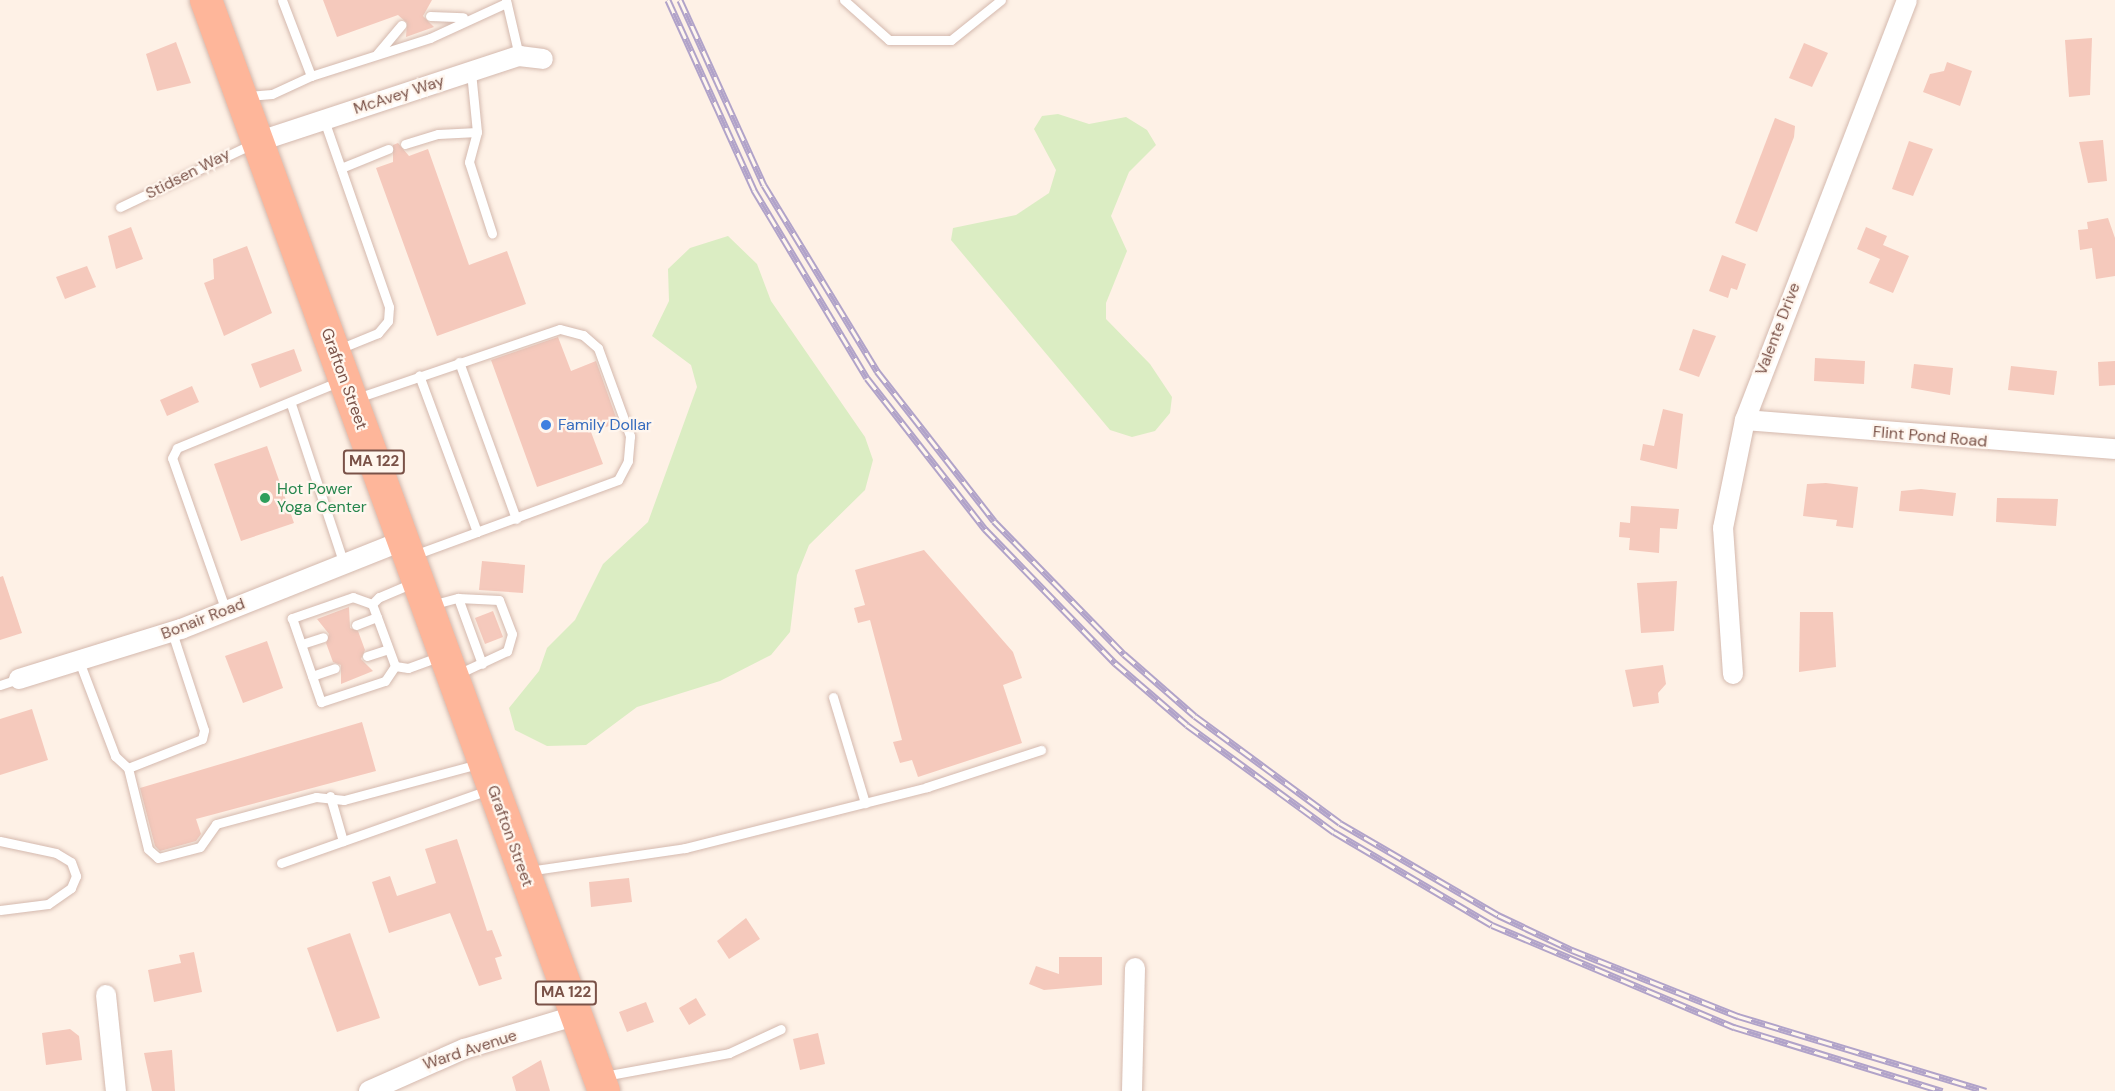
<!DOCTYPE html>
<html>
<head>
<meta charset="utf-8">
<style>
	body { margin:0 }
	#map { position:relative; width:2115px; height:1091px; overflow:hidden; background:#fef1e6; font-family:"DM Sans",sans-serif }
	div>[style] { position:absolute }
	.green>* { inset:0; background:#dbedc3 }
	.building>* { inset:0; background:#f5c9bc }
	.roads { filter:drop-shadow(0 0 2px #d4b9ae) drop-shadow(0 0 2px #d4b9ae) }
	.service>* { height:9px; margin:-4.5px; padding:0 4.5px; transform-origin:4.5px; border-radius:4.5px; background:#fff }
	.minor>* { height:20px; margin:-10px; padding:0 10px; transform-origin:10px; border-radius:10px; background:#fff }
	.trunk>* { height:32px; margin:-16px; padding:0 16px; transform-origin:16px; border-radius:16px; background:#feb69a }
	.rail>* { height:7px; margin-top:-3.5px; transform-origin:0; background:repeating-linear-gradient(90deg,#fff6ee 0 14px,#b1a3c9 0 28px); box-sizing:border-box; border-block:2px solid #b1a3c9 }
	.dots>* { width:16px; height:16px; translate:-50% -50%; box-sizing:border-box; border:3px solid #fff6ee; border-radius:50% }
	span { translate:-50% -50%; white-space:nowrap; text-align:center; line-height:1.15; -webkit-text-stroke:4.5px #fff6ee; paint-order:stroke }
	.shield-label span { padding:2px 4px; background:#fff6ee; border:2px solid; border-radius:4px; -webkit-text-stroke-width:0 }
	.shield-label { font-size:15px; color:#7a5248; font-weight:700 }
	.street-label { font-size:16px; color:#7a5248 }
	.shop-label { font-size:16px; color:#366cbe }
	.left { translate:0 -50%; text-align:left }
	.leisure-label { font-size:16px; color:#27864d }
</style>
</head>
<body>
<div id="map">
	<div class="green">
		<div style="clip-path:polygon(1058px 114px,1089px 124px,1126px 117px,1147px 130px,1156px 145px,1129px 172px,1111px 216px,1127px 251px,1106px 303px,1106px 319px,1150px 364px,1172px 397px,1170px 413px,1155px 431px,1132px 437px,1110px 430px,951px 240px,953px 228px,1016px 215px,1049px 193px,1056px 170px,1034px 129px,1042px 116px)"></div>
		<div style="clip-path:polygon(728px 236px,757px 264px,771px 301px,865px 437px,873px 460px,865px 490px,809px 545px,797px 575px,790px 632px,771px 655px,720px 681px,637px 707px,586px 745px,547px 746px,515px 730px,509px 708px,539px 671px,547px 648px,575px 620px,603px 564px,648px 522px,697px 387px,691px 365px,652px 336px,669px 301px,668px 269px,690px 248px)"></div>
	</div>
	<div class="building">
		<div style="clip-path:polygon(323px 0,432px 0,423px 16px,434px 27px,406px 37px,407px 23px,398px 15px,337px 37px)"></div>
		<div style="clip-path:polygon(2092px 38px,2090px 95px,2069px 97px,2065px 40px)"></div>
		<div style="clip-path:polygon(176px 42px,191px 83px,157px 91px,146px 54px)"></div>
		<div style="clip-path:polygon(1804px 43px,1828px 53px,1812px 87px,1789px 78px)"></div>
		<div style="clip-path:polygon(1947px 62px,1972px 71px,1960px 106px,1923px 92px,1930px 74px,1944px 71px)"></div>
		<div style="clip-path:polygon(1775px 118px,1795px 126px,1794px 137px,1757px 232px,1735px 223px)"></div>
		<div style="clip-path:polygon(2103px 140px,2107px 181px,2088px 183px,2079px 142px)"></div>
		<div style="clip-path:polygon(1909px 141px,1933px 149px,1913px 196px,1892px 189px)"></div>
		<div style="clip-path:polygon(398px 143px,409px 156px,428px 149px,469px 265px,507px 251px,526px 304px,437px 336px,376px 168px,393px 162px,393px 145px)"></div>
		<div style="clip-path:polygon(2108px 218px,2115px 238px,2115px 276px,2096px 279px,2092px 248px,2080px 250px,2078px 230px,2088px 229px,2087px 222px)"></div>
		<div style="clip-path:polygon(131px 227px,143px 259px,116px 269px,108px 236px)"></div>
		<div style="clip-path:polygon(1866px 227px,1887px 236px,1883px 245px,1909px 256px,1893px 293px,1869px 283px,1880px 259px,1857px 249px)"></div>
		<div style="clip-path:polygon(247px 246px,272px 313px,224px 336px,204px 283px,214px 279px,213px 259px)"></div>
		<div style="clip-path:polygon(1722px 255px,1746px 264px,1737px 290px,1731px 288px,1728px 298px,1709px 291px)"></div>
		<div style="clip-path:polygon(87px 266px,96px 287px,65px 299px,56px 277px)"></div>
		<div style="clip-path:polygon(1693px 329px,1716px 336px,1699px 377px,1679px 370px)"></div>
		<div style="clip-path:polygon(558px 337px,571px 371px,596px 361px,618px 423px,591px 432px,603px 464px,537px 487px,491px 360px)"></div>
		<div style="clip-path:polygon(294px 349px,302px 371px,260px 388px,251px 364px)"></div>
		<div style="clip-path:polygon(1815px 358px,1865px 361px,1864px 384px,1814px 381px)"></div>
		<div style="clip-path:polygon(2115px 361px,2115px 385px,2099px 386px,2098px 362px)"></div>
		<div style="clip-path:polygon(1914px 364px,1953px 368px,1950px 395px,1911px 388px)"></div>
		<div style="clip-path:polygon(2011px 366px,2057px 371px,2054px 395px,2008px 390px)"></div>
		<div style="clip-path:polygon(192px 386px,199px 402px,167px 416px,160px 400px)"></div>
		<div style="clip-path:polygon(1663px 409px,1683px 414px,1677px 469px,1640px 460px,1643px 444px,1654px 446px)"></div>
		<div style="clip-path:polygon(267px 446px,294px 523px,241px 541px,214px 464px)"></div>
		<div style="clip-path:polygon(1826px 483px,1858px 487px,1853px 528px,1836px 526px,1837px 520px,1803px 516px,1807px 484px)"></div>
		<div style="clip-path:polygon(1921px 489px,1956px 493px,1953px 516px,1899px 511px,1901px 491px)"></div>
		<div style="clip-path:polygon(1997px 498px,2058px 499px,2056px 526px,1996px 522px)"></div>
		<div style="clip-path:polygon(1631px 506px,1679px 509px,1677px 529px,1660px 528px,1659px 553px,1629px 550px,1630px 538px,1619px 537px,1620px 522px,1630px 523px)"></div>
		<div style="clip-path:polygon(924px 550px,1013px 652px,1022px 678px,1003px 685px,1022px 743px,918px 777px,912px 760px,900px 763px,893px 742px,902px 740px,870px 620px,858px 623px,854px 608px,865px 605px,855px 570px)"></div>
		<div style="clip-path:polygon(482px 561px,525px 565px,523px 593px,479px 590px)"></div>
		<div style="clip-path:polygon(3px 576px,22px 633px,0 640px,0 577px)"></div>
		<div style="clip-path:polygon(1677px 581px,1674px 631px,1641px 633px,1637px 583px)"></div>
		<div style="clip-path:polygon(349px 607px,350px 628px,358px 631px,365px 650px,361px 659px,373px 671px,341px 684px,341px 665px,333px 662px,326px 643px,329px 634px,317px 619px)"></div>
		<div style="clip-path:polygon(493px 611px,503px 637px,485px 644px,475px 618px)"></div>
		<div style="clip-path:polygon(1800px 612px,1833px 612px,1836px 667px,1799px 672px)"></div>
		<div style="clip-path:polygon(267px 641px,283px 688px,243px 703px,225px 656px)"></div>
		<div style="clip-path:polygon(1663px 665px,1666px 684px,1658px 693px,1659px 703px,1633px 707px,1625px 670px)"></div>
		<div style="clip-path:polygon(32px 709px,48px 760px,0 775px,0 719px)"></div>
		<div style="clip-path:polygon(362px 722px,376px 771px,196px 819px,201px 834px,196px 841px,160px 851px,155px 846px,140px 788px)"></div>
		<div style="clip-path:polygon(457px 839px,487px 931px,492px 930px,502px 956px,495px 958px,502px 979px,479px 986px,450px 913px,389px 933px,372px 882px,390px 876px,397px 896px,436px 883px,425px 849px)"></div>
		<div style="clip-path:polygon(629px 878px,632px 902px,591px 907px,589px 882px)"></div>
		<div style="clip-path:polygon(746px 918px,760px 939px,729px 959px,717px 941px)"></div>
		<div style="clip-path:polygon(350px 933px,380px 1018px,337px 1032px,307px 948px)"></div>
		<div style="clip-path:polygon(194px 952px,202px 992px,154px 1002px,148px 970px,181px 963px,179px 955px)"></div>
		<div style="clip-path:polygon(1059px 957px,1102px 957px,1102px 985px,1044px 990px,1029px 984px,1036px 966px,1059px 974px)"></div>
		<div style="clip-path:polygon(696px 998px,706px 1015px,689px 1025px,679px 1008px)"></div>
		<div style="clip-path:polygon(646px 1002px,654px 1022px,627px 1032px,619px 1012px)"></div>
		<div style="clip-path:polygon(70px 1029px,79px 1036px,82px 1060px,46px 1065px,42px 1033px)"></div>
		<div style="clip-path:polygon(818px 1033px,825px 1064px,800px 1070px,793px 1039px)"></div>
		<div style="clip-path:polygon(172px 1050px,175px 1091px,152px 1091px,144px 1053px)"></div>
		<div style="clip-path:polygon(541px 1060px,550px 1091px,516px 1091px,512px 1077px)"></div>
	</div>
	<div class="roads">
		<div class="service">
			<div style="left:506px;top:0;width:57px;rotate:76.9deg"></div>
			<div style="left:844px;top:0;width:60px;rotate:41.6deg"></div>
			<div style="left:889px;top:40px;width:62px"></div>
			<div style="left:951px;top:40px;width:64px;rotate:-38.7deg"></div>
			<div style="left:430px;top:16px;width:33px;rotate:2deg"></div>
			<div style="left:377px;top:54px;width:38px;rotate:-50deg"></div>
			<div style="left:471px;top:72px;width:60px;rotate:84.3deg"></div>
			<div style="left:477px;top:132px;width:31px;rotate:105deg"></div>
			<div style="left:469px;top:162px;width:75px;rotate:72.1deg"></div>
			<div style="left:311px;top:76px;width:125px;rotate:-17.7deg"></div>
			<div style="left:430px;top:38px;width:84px;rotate:-24.7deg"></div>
			<div style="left:248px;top:96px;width:24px;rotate:-5deg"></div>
			<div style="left:272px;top:94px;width:43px;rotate:-24.8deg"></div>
			<div style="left:311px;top:76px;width:81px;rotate:-110.9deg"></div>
			<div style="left:324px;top:120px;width:198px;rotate:70.8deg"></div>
			<div style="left:389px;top:307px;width:14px;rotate:94deg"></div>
			<div style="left:388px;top:321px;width:16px;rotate:130deg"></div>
			<div style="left:378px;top:333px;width:42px;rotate:157.7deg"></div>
			<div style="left:405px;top:144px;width:34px;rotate:-17deg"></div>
			<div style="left:438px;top:134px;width:39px;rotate:-3deg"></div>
			<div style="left:341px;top:168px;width:51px;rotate:-22deg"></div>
			<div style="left:120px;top:207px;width:148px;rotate:-25.5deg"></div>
			<div style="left:459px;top:362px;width:167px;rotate:70deg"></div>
			<div style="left:357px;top:398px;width:214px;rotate:-18.8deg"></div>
			<div style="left:560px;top:329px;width:24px;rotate:15deg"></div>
			<div style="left:583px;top:335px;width:20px;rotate:41deg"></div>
			<div style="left:598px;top:348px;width:94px;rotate:70deg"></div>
			<div style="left:630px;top:436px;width:25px;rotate:95deg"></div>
			<div style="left:628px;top:461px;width:21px;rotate:118deg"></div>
			<div style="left:618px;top:480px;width:150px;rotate:159.8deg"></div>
			<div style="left:291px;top:404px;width:169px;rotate:71.7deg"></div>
			<div style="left:414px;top:555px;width:67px;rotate:-20.1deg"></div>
			<div style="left:477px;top:532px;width:167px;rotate:-110.3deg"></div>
			<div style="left:415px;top:582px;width:39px;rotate:157deg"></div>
			<div style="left:379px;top:597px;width:10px;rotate:135deg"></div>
			<div style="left:372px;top:604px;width:14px;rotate:69deg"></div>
			<div style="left:377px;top:617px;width:52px;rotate:69.8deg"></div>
			<div style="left:395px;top:666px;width:13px;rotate:9deg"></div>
			<div style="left:408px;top:668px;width:35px;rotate:-20deg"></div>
			<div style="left:458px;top:598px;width:70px;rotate:70deg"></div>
			<div style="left:372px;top:604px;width:20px;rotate:-160deg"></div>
			<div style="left:353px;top:597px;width:65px;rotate:161deg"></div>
			<div style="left:292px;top:618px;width:89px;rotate:71deg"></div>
			<div style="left:321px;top:702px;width:67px;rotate:-18.2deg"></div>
			<div style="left:385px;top:681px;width:18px;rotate:-56deg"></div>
			<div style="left:431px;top:605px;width:28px;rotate:-15deg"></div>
			<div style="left:458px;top:598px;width:41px;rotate:2.8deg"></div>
			<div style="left:499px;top:600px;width:36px;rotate:69deg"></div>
			<div style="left:512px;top:634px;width:18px;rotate:106deg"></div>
			<div style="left:507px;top:651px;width:54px;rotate:154.9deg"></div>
			<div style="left:226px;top:611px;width:162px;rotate:-109.4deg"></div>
			<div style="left:172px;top:458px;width:11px;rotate:-63deg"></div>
			<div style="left:177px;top:448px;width:176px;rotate:-22.3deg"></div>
			<div style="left:356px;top:625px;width:22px;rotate:-21deg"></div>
			<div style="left:302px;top:644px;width:22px;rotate:-18deg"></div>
			<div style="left:367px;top:656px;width:22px;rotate:-18deg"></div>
			<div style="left:79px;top:661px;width:102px;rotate:69.2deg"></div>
			<div style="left:115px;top:756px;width:18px;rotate:43deg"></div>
			<div style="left:128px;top:768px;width:83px;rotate:76.1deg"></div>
			<div style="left:148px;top:849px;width:13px;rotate:42deg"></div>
			<div style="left:158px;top:858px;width:43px;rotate:-14.7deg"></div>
			<div style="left:200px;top:847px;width:28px;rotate:-55deg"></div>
			<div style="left:216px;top:824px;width:104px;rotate:-15.1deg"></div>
			<div style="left:316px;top:797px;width:28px;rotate:6deg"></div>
			<div style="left:344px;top:800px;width:139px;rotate:-15deg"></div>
			<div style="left:312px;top:676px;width:24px;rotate:-19deg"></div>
			<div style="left:0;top:685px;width:20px;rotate:-18deg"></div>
			<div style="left:833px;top:697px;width:111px;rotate:73.2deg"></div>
			<div style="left:128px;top:768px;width:79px;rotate:-21.4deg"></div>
			<div style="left:202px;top:739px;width:9px;rotate:-77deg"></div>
			<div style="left:204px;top:730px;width:103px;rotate:-108.1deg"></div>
			<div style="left:330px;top:796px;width:47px;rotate:73.9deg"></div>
			<div style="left:0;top:841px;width:57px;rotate:12.1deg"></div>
			<div style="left:56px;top:853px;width:17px;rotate:31deg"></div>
			<div style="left:71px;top:862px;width:15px;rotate:70deg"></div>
			<div style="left:76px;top:876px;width:13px;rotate:113deg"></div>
			<div style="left:71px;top:888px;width:28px;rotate:145deg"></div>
			<div style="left:48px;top:904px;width:48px;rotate:172.9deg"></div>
			<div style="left:281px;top:863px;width:219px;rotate:-19.4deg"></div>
			<div style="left:528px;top:871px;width:159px;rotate:-8.3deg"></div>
			<div style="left:685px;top:848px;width:250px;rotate:-14.1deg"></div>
			<div style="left:927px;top:787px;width:120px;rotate:-18deg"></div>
			<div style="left:604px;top:1076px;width:127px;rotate:-10.4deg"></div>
			<div style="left:729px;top:1053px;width:57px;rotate:-24.8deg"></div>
		</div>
		<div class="minor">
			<div style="left:257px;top:142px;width:276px;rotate:-18.2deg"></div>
			<div style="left:519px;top:56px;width:24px;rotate:7deg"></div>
			<div style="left:1745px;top:420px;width:371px;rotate:4.5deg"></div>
			<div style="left:1733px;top:674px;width:146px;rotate:-93.9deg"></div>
			<div style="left:1723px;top:528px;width:110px;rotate:-78.5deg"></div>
			<div style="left:1745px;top:420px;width:450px;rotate:-68.9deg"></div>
			<div style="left:19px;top:679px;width:170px;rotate:-17.2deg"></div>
			<div style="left:181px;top:629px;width:238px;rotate:-21.7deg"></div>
			<div style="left:106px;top:995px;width:97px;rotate:84.1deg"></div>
			<div style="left:369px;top:1091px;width:104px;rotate:-23.9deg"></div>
			<div style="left:464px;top:1049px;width:115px;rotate:-16.7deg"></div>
			<div style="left:1132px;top:1091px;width:123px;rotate:-88.6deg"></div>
		</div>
		<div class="trunk">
			<div style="left:206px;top:0;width:1161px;rotate:69.96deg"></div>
		</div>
	</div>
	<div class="rail">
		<div style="left:668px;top:0;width:209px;rotate:65.6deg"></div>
		<div style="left:754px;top:190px;width:219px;rotate:59deg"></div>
		<div style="left:867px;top:378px;width:192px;rotate:52deg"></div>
		<div style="left:985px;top:529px;width:187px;rotate:45.9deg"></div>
		<div style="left:1115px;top:663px;width:95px;rotate:40.7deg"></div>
		<div style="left:1187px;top:725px;width:182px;rotate:36.1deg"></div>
		<div style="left:1334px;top:832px;width:183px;rotate:30.5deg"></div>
		<div style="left:1492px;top:925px;width:263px;rotate:22.9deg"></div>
		<div style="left:1734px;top:1027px;width:218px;rotate:17.1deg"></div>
		<div style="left:680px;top:0;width:203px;rotate:65.6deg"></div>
		<div style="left:764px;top:185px;width:218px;rotate:58.7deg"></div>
		<div style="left:877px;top:371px;width:190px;rotate:52deg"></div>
		<div style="left:994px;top:521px;width:186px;rotate:45.7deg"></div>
		<div style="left:1124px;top:654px;width:94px;rotate:41.1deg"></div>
		<div style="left:1195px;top:716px;width:180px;rotate:36.4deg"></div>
		<div style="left:1340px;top:823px;width:183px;rotate:30.2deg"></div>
		<div style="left:1498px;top:915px;width:82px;rotate:25.3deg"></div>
		<div style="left:1572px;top:950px;width:179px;rotate:21.7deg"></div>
		<div style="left:1738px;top:1016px;width:259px;rotate:16.8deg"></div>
	</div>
	<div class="dots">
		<div style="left:546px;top:425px;background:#3f7fe0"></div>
		<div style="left:265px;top:498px;background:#2e9e5b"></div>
	</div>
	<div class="shield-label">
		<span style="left:374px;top:462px">MA 122</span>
		<span style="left:566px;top:993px">MA 122</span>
	</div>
	<div class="street-label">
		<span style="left:399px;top:95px;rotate:-18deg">McAvey Way</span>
		<span style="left:188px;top:174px;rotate:-27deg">Stidsen Way</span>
		<span style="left:1778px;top:329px;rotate:-69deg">Valente Drive</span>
		<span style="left:344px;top:379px;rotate:70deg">Grafton Street</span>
		<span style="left:1930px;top:437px;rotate:5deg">Flint Pond Road</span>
		<span style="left:203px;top:619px;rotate:-21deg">Bonair Road</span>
		<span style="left:510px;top:836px;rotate:70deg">Grafton Street</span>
		<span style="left:470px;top:1050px;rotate:-18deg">Ward Avenue</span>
	</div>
	<div class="shop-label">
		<span class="left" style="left:558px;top:425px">Family Dollar</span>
	</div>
	<div class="leisure-label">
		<span class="left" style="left:277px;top:498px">Hot Power<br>Yoga Center</span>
	</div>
</div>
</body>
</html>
